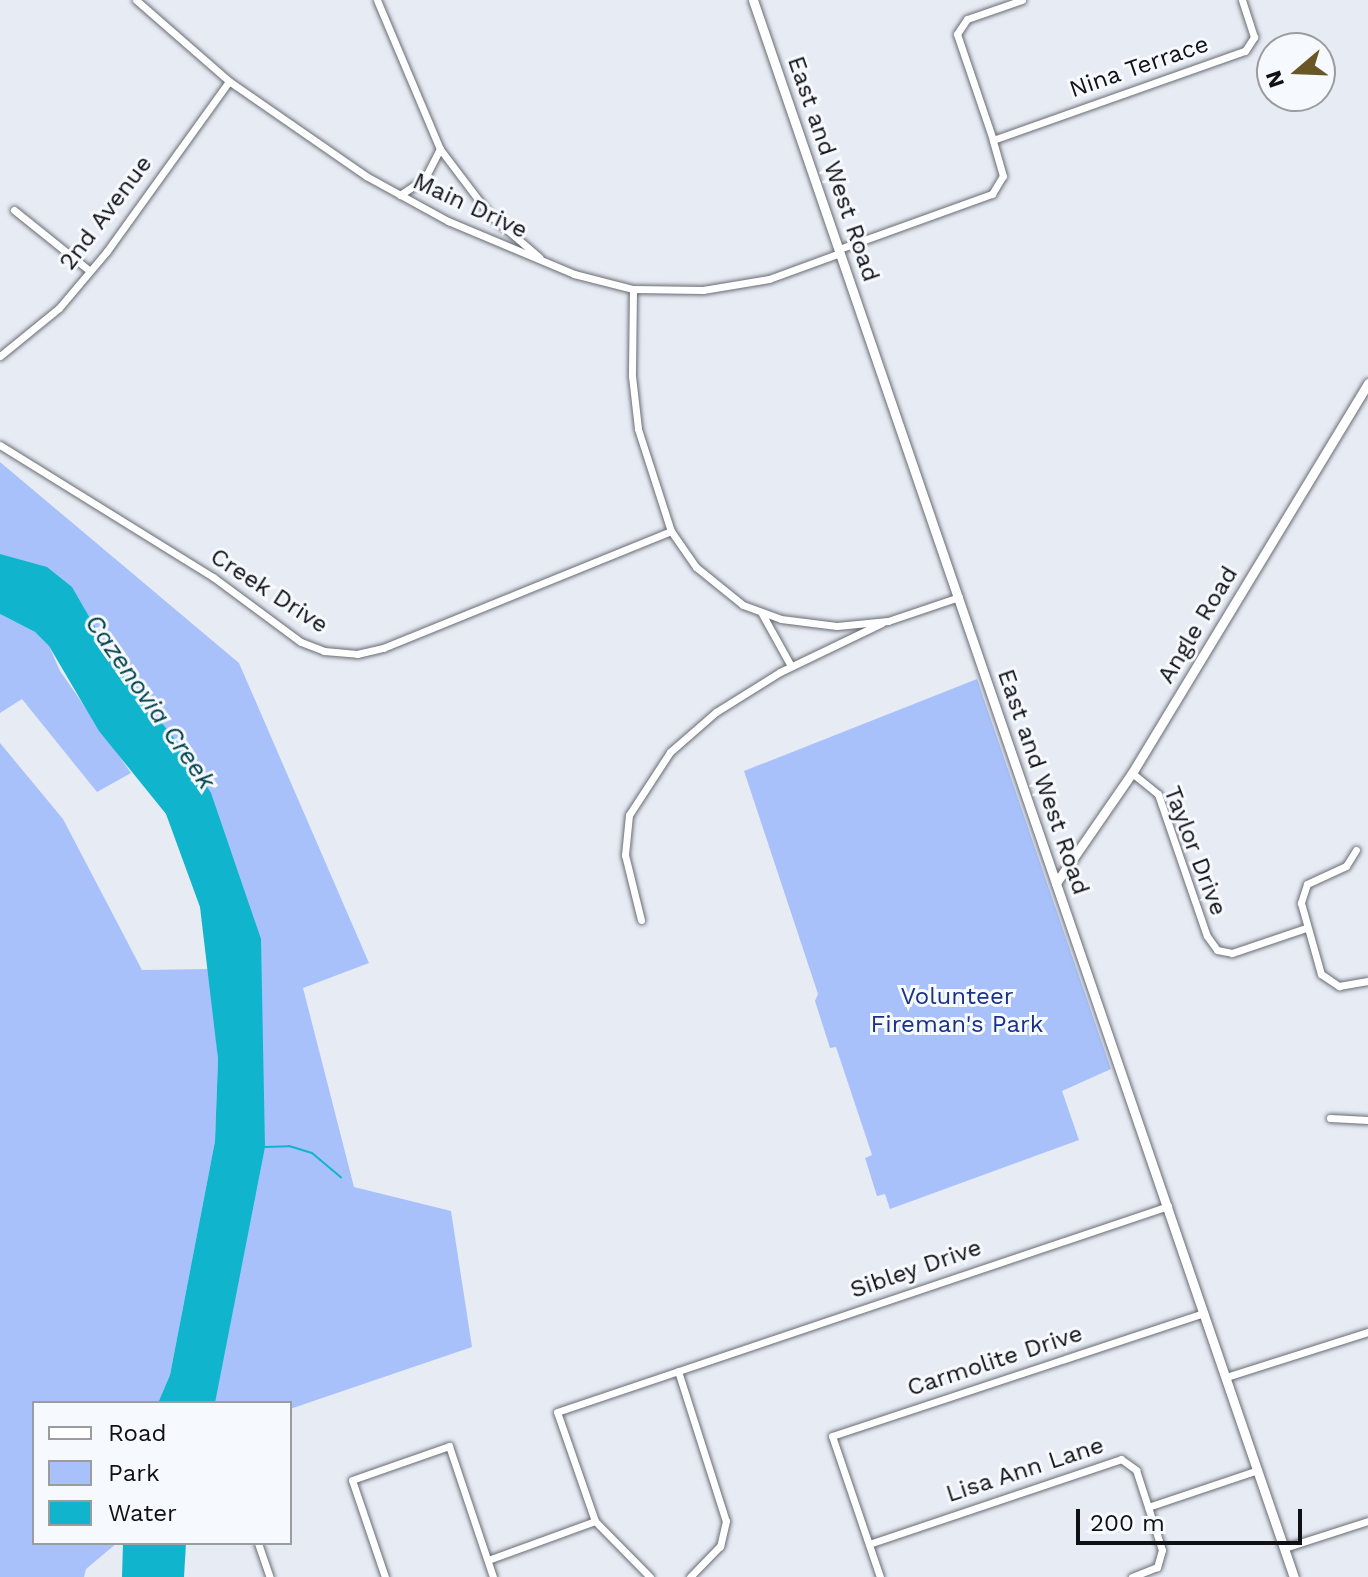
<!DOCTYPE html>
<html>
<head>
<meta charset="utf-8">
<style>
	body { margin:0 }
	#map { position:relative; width:1368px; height:1577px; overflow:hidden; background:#e7ebf4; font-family:"Work Sans",sans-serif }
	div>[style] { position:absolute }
	.green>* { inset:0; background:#a9c1fa }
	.water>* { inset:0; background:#10b4cd }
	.stream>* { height:2px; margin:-1px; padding:0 1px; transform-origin:1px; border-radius:1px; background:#10b4cd }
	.roads { filter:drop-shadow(0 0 2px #686c73) drop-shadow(0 0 2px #686c73) }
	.minor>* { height:7px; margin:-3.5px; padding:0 3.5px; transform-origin:3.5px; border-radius:3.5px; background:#fff }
	.tertiary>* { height:9px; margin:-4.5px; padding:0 4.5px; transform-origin:4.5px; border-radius:4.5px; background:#fff }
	span { translate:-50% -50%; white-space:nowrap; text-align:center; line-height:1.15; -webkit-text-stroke:6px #f6f9fe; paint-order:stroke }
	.street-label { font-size:24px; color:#0f1114 }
	.park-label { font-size:24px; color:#19318a }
	.water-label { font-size:26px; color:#00424c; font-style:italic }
	.legend { position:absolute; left:32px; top:1401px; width:260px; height:144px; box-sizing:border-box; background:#f6f9fe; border:2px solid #9a9ca0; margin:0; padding:10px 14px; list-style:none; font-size:24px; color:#0f1114 }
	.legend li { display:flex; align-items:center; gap:16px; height:40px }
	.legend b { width:40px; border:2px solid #9a9ca0 }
	.north { position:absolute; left:1256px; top:32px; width:80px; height:80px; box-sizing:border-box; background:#f6f9fe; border:2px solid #9a9ca0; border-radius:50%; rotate:251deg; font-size:22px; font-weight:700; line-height:32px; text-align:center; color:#0f1114 }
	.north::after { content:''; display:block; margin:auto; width:28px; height:36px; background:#695826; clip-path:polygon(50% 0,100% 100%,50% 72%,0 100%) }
	.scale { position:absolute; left:1076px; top:1509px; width:226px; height:36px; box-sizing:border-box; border:4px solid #0f1114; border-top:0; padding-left:10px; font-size:24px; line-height:28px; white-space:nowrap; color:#0f1114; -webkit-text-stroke:6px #f6f9fe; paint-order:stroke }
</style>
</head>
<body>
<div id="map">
	<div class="green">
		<div style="clip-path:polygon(0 462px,239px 663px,369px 963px,303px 988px,354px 1187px,451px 1211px,472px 1347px,290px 1409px,290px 1403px,186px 1403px,245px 1155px,183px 780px,0 586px)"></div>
		<div style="clip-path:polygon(0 614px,35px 632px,49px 646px,60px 671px,131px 773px,97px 792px,22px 699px,0 713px)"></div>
		<div style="clip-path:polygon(977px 679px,1111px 1069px,1062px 1091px,1079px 1140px,890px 1209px,885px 1194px,877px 1196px,865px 1158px,872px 1155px,836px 1047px,830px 1048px,815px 1001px,818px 994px,744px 771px)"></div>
		<div style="clip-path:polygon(0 743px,63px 819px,142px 970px,210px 969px,218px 1059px,215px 1141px,170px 1375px,158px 1403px,34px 1403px,34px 1543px,117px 1543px,86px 1569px,84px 1577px,0 1577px)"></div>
	</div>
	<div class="water">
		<div style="clip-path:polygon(0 554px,47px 567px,72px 587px,122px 674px,187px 754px,211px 793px,261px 939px,265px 1147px,215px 1403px,158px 1403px,170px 1375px,215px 1141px,218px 1059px,200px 907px,166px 814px,99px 731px,49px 646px,35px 632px,0 614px)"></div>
		<div style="clip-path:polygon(123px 1543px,186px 1543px,184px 1577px,122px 1577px)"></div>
	</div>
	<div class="stream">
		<div style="left:264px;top:1147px;width:25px;rotate:-2deg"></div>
		<div style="left:289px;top:1146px;width:24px;rotate:17deg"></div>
		<div style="left:312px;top:1153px;width:38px;rotate:40deg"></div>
	</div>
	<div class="roads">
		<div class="minor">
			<div style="left:136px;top:0;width:123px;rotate:41.1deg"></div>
			<div style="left:229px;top:81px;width:167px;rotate:34.7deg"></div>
			<div style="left:366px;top:176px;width:94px;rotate:28.8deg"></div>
			<div style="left:448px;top:221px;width:137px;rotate:22.8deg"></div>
			<div style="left:574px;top:274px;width:61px;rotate:14.3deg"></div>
			<div style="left:633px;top:289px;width:70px;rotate:0.8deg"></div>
			<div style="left:703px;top:290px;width:67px;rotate:-9.5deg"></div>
			<div style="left:769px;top:279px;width:76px;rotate:-20.1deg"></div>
			<div style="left:377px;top:0;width:162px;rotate:67.1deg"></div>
			<div style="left:440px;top:149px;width:83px;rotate:52.9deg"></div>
			<div style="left:490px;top:215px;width:65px;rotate:40.6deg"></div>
			<div style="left:1022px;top:0;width:58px;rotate:160.9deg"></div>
			<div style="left:967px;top:19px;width:18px;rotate:124deg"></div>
			<div style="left:957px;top:34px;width:112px;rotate:71.2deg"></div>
			<div style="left:993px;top:140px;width:267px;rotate:-19.5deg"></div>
			<div style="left:1245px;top:51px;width:17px;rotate:-57deg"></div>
			<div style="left:1254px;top:37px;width:39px;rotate:-108deg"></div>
			<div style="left:400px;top:195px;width:30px;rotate:-34deg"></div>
			<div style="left:425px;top:178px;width:33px;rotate:-63deg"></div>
			<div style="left:14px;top:210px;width:97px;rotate:38.8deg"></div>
			<div style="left:839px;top:249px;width:163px;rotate:-19.8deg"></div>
			<div style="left:992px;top:194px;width:21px;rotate:-59deg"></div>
			<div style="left:1003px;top:176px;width:37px;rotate:-106deg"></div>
			<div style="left:633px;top:289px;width:87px;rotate:90.7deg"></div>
			<div style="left:632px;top:376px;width:53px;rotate:83.5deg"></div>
			<div style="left:638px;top:429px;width:107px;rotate:72.1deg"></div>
			<div style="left:671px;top:531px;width:44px;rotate:55.2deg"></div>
			<div style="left:696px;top:567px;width:60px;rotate:39deg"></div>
			<div style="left:743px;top:605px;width:40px;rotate:20.2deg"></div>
			<div style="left:781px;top:619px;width:56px;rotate:7.1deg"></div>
			<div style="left:837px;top:626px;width:51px;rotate:-5.6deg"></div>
			<div style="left:888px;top:621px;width:75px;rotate:-18.7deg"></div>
			<div style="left:0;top:356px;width:76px;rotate:-39.1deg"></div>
			<div style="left:59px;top:308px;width:75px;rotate:-49.9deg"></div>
			<div style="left:107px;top:251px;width:209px;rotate:-54.3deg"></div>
			<div style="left:0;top:445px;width:251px;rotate:31.8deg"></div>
			<div style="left:213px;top:577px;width:109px;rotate:36.5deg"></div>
			<div style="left:301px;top:642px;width:25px;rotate:21deg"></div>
			<div style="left:324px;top:651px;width:33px;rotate:5deg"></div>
			<div style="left:357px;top:654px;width:27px;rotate:-13deg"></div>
			<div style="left:383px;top:648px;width:311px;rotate:-22.1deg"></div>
			<div style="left:761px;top:612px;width:62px;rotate:60.9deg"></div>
			<div style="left:1132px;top:773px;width:33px;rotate:39deg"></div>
			<div style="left:1158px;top:794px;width:150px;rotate:71deg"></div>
			<div style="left:1207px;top:936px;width:17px;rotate:54deg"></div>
			<div style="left:1217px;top:950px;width:15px;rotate:11deg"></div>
			<div style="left:1232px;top:953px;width:78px;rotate:-18.7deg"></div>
			<div style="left:1356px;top:850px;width:19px;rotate:122deg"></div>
			<div style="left:1346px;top:866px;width:43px;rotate:155.2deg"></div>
			<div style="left:1307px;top:884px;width:20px;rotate:108deg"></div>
			<div style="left:1301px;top:903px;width:74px;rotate:74.3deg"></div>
			<div style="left:1321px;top:974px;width:22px;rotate:34deg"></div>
			<div style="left:1339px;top:986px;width:29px;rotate:-10deg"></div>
			<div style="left:641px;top:920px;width:67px;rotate:-103.8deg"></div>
			<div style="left:625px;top:855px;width:40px;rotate:-84.3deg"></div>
			<div style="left:629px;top:815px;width:75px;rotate:-56.9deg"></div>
			<div style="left:670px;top:752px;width:61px;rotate:-41deg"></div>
			<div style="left:716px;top:712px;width:75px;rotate:-32deg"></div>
			<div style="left:780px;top:672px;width:113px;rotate:-25.7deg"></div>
			<div style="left:1330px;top:1118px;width:38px;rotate:3deg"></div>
			<div style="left:678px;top:1371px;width:157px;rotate:72.3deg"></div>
			<div style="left:726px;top:1521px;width:26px;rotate:103deg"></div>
			<div style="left:720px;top:1546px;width:43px;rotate:134.1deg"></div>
			<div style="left:1226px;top:1377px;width:149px;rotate:-17.6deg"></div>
			<div style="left:1148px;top:1507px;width:116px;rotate:-18.6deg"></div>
			<div style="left:258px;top:1543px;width:36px;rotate:71deg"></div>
			<div style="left:869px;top:1544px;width:266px;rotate:-18.6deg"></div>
			<div style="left:1121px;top:1459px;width:19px;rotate:36deg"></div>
			<div style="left:1136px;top:1470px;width:84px;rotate:72deg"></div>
			<div style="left:1162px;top:1550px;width:18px;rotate:106deg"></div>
			<div style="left:1157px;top:1567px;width:27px;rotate:158deg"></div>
			<div style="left:1284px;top:1548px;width:88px;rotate:-17.8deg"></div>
			<div style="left:488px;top:1560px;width:114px;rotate:-20deg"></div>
			<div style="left:385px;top:1577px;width:102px;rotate:-108.8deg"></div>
			<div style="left:352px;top:1480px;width:103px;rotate:-19.3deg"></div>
			<div style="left:449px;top:1446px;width:138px;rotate:71.4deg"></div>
			<div style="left:650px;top:1577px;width:78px;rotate:-134.5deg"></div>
			<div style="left:595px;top:1521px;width:115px;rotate:-109.2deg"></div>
			<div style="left:557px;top:1412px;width:645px;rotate:-18.63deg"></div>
			<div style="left:880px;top:1577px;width:149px;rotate:-108.8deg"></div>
			<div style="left:832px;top:1436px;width:392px;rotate:-18.3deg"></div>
		</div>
		<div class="tertiary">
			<div style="left:753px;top:0;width:1667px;rotate:71.07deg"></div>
			<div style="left:1056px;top:883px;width:134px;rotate:-55.4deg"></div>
			<div style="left:1132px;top:773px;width:456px;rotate:-58.8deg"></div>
		</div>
	</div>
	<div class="street-label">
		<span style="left:1139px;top:67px;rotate:-19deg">Nina Terrace</span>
		<span style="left:833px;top:169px;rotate:71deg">East and West Road</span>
		<span style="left:470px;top:206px;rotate:25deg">Main Drive</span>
		<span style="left:106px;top:213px;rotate:-53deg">2nd Avenue</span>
		<span style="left:269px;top:591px;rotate:33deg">Creek Drive</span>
		<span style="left:1198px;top:625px;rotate:-59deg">Angle Road</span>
		<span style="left:1043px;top:782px;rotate:71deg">East and West Road</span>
		<span style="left:1195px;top:851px;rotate:69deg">Taylor Drive</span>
		<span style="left:916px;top:1269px;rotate:-19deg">Sibley Drive</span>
		<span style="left:995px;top:1361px;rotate:-18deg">Carmolite Drive</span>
		<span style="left:1025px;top:1470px;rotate:-18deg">Lisa Ann Lane</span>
	</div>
	<div class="park-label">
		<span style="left:957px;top:1011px">Volunteer<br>Fireman's Park</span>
	</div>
	<div class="water-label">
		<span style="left:150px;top:702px;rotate:55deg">Cazenovia Creek</span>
	</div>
	<ul class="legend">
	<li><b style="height:10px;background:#fff"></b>Road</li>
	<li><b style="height:22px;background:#a9c1fa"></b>Park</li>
	<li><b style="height:22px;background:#10b4cd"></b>Water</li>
	</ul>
	<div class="north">N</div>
	<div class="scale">200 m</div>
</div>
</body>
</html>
